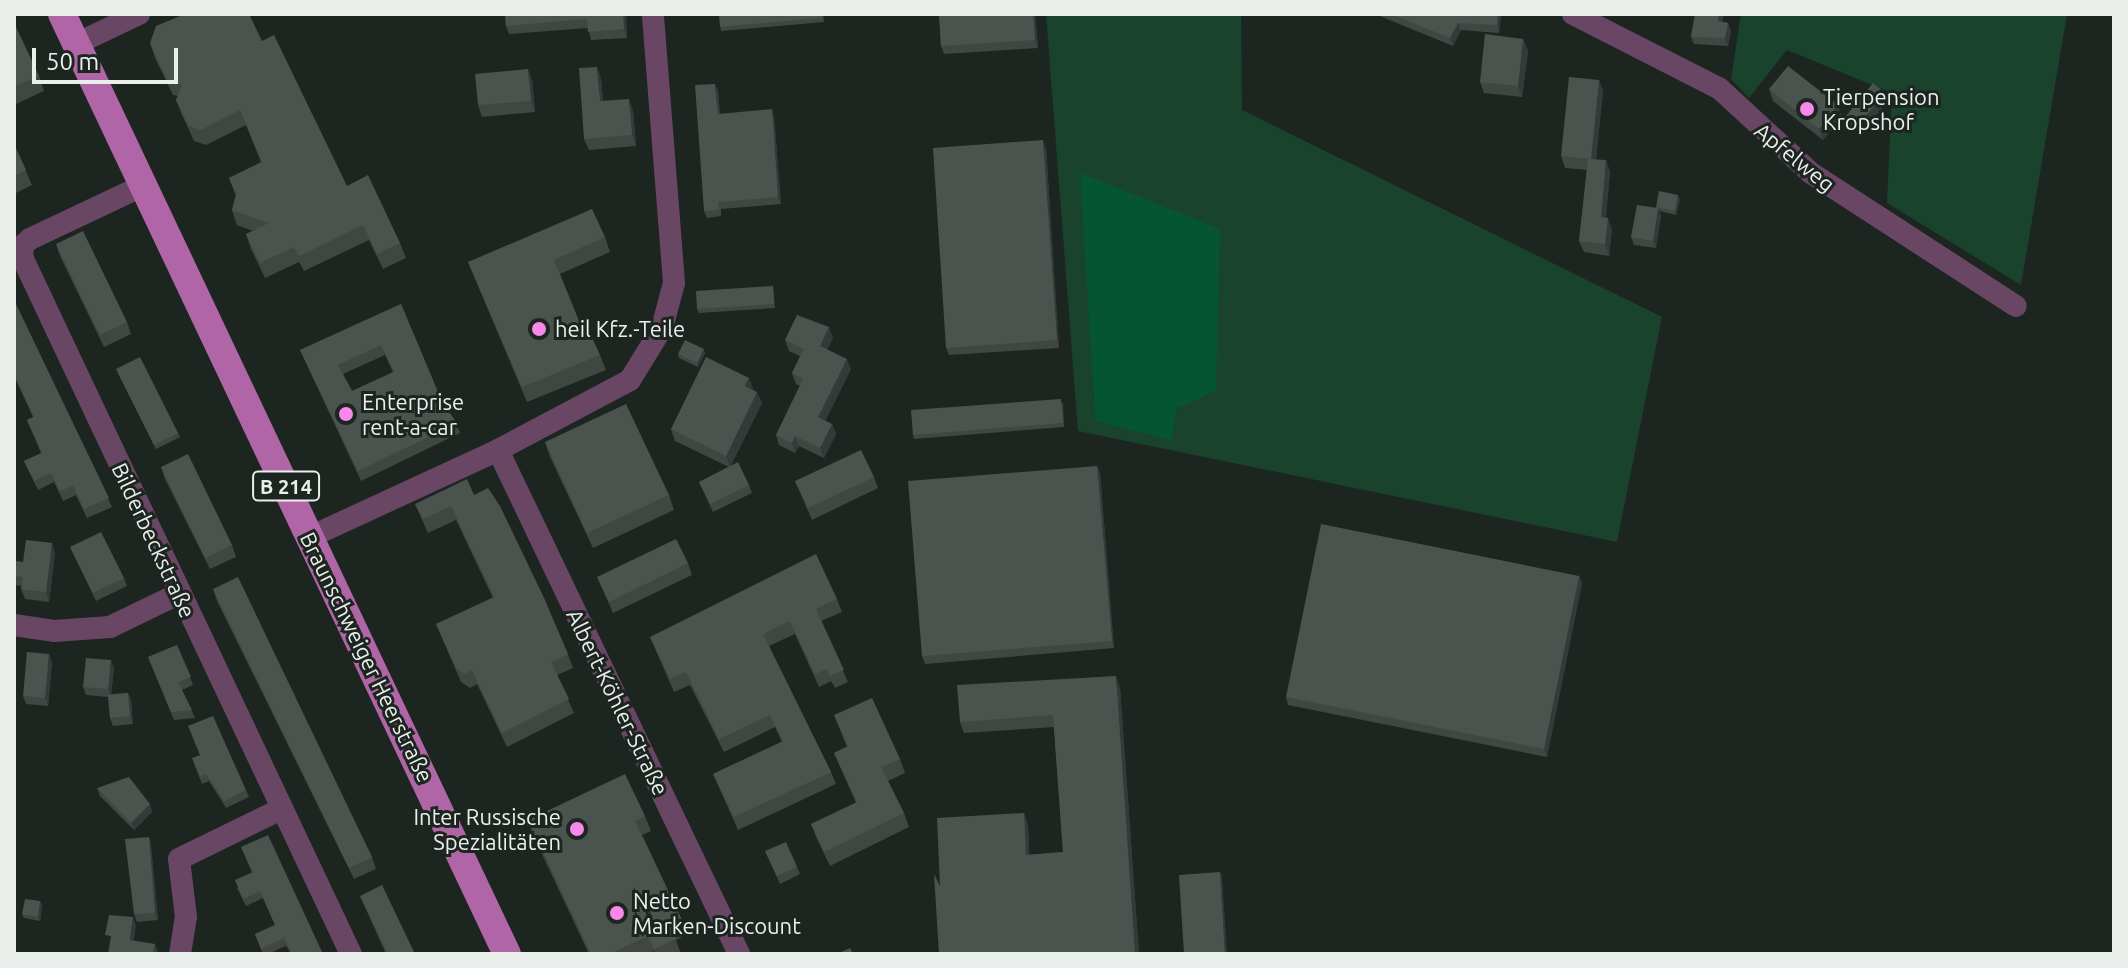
<!DOCTYPE html>
<html>
<head>
<meta charset="utf-8">
<style>
	body { margin:0 }
	#map { position:relative; width:2128px; height:968px; overflow:hidden; background:#1d2520; font-family:Ubuntu,sans-serif }
	div>[style] { position:absolute }
	.green>* { inset:0; background:#1a432e }
	.water>* { inset:0; background:#055434 }
	.minor>* { height:22px; margin:-11px; padding:0 11px; transform-origin:11px; border-radius:11px; background:#6a4665 }
	.major>* { height:28px; margin:-14px; padding:0 14px; transform-origin:14px; border-radius:14px; background:#b066a6 }
	.wall>* { inset:0; background:#404743 }
	.shaded-wall>* { inset:0; background:#343a37 }
	.building>* { inset:0; background:#4b534e }
	.dots>* { width:22px; height:22px; translate:-50% -50%; box-sizing:border-box; border:4px solid #1d2520; border-radius:50% }
	span { translate:-50% -50%; white-space:nowrap; text-align:center; line-height:1.15; -webkit-text-stroke:6px #1d2520; paint-order:stroke }
	.shield-label span { padding:2px 6px; background:#1d2520; border:2px solid; border-radius:6px; -webkit-text-stroke-width:0 }
	.shield-label { font-size:20px; color:#eaefec; font-weight:700 }
	.poi-label { font-size:22px; color:#eaefec }
	.left { translate:0 -50%; text-align:left }
	.right { translate:-100% -50%; text-align:right }
	.street-label { font-size:22px; color:#eaefec }
	.frame { position:absolute; inset:0; border:16px solid #eaefec; pointer-events:none }
	.scale { position:absolute; left:32px; top:48px; width:146px; height:36px; box-sizing:border-box; border:4px solid #eaefec; border-top:0; padding-left:10px; font-size:24px; line-height:28px; white-space:nowrap; color:#eaefec; -webkit-text-stroke:6px #1d2520; paint-order:stroke }
</style>
</head>
<body>
<div id="map">
	<div class="green">
		<div style="clip-path:polygon(evenodd,1046px 14px,1241px 14px,1242px 110px,1662px 317px,1617px 542px,1078px 431px,1046px 14px,1081px 173px,1193px 399px,1177px 408px,1172px 439px,1095px 421px,1081px 173px)"></div>
		<div style="clip-path:polygon(1741px 14px,2067px 14px,2021px 285px,1887px 203px,1892px 93px,1787px 50px,1749px 98px,1731px 79px)"></div>
	</div>
	<div class="water">
		<div style="clip-path:polygon(1080px 173px,1220px 229px,1216px 391px,1177px 408px,1172px 440px,1095px 421px)"></div>
	</div>
	<div class="minor">
		<div style="left:1573px;top:14px;width:165px;rotate:27deg"></div>
		<div style="left:1720px;top:89px;width:124px;rotate:42.7deg"></div>
		<div style="left:1811px;top:173px;width:244px;rotate:33deg"></div>
		<div style="left:76px;top:44px;width:70px;rotate:-25.5deg"></div>
		<div style="left:142px;top:186px;width:124px;rotate:154.7deg"></div>
		<div style="left:30px;top:239px;width:11px;rotate:139deg"></div>
		<div style="left:22px;top:246px;width:13px;rotate:86deg"></div>
		<div style="left:23px;top:259px;width:769px;rotate:64.74deg"></div>
		<div style="left:498px;top:450px;width:559px;rotate:64.44deg"></div>
		<div style="left:310px;top:537px;width:207px;rotate:-24.8deg"></div>
		<div style="left:498px;top:450px;width:149px;rotate:-27.9deg"></div>
		<div style="left:630px;top:380px;width:61px;rotate:-58.4deg"></div>
		<div style="left:662px;top:328px;width:47px;rotate:-75.1deg"></div>
		<div style="left:674px;top:283px;width:270px;rotate:-94.5deg"></div>
		<div style="left:14px;top:625px;width:40px;rotate:8.5deg"></div>
		<div style="left:54px;top:631px;width:56px;rotate:-4.1deg"></div>
		<div style="left:110px;top:627px;width:76px;rotate:-25.9deg"></div>
		<div style="left:180px;top:954px;width:37px;rotate:-81deg"></div>
		<div style="left:186px;top:917px;width:58px;rotate:-96.9deg"></div>
		<div style="left:179px;top:859px;width:114px;rotate:-26.1deg"></div>
	</div>
	<div class="major">
		<div style="left:62px;top:14px;width:1040px;rotate:64.67deg"></div>
	</div>
	<div class="wall">
		<div style="clip-path:polygon(505px 14px,626px 14px,627px 38px,591px 40px,588px 28px,509px 34px,506px 26px)"></div>
		<div style="clip-path:polygon(719px 14px,823px 14px,824px 22px,721px 31px)"></div>
		<div style="clip-path:polygon(939px 14px,1035px 14px,1038px 48px,944px 54px,941px 46px)"></div>
		<div style="clip-path:polygon(1375px 14px,1501px 14px,1499px 33px,1461px 30px,1453px 46px)"></div>
		<div style="clip-path:polygon(1695px 14px,1724px 14px,1722px 22px,1728px 23px,1731px 31px,1728px 46px,1694px 44px,1691px 37px)"></div>
		<div style="clip-path:polygon(14px 23px,39px 76px,44px 91px,14px 105px)"></div>
		<div style="clip-path:polygon(1523px 39px,1528px 51px,1522px 97px,1484px 93px,1480px 82px)"></div>
		<div style="clip-path:polygon(262px 41px,347px 186px,400px 243px,406px 258px,383px 269px,369px 240px,304px 271px,299px 262px,265px 278px,251px 249px,246px 234px,253px 231px,237px 225px,232px 210px,236px 196px,229px 178px,261px 162px,246px 125px,206px 145px,194px 141px,182px 115px,176px 100px,178px 96px,173px 95px,155px 58px,150px 43px)"></div>
		<div style="clip-path:polygon(601px 78px,603px 101px,633px 110px,636px 146px,589px 150px,584px 139px)"></div>
		<div style="clip-path:polygon(532px 80px,535px 112px,482px 117px,478px 105px)"></div>
		<div style="clip-path:polygon(1599px 80px,1603px 91px,1596px 159px,1610px 171px,1606px 217px,1612px 229px,1609px 256px,1584px 252px,1579px 241px,1587px 170px,1565px 168px,1561px 156px)"></div>
		<div style="clip-path:polygon(1769px 89px,1842px 117px,1823px 140px,1773px 101px)"></div>
		<div style="clip-path:polygon(718px 90px,720px 114px,774px 116px,781px 204px,721px 209px,721px 216px,707px 218px,704px 211px)"></div>
		<div style="clip-path:polygon(1885px 93px,1888px 101px,1861px 134px,1849px 124px,1846px 116px)"></div>
		<div style="clip-path:polygon(14px 144px,32px 185px,14px 194px)"></div>
		<div style="clip-path:polygon(1046px 148px,1059px 348px,949px 355px,946px 348px)"></div>
		<div style="clip-path:polygon(1680px 199px,1676px 215px,1659px 211px,1661px 216px,1656px 248px,1634px 245px,1631px 237px,1656px 208px,1656px 207px)"></div>
		<div style="clip-path:polygon(605px 237px,610px 252px,560px 274px,585px 336px,600px 355px,606px 370px,527px 402px,468px 262px)"></div>
		<div style="clip-path:polygon(56px 244px,127px 322px,131px 334px,104px 347px,60px 256px)"></div>
		<div style="clip-path:polygon(773px 286px,775px 308px,699px 313px,697px 309px)"></div>
		<div style="clip-path:polygon(14px 300px,112px 507px,87px 518px,76px 495px,63px 501px,54px 482px,38px 490px,24px 461px,41px 453px,27px 420px,33px 417px,14px 376px)"></div>
		<div style="clip-path:polygon(evenodd,401px 304px,443px 404px,457px 423px,460px 433px,361px 481px,300px 350px,401px 304px,385px 355px,393px 372px,352px 391px,343px 374px,385px 355px)"></div>
		<div style="clip-path:polygon(833px 338px,827px 349px,851px 369px,825px 421px,832px 424px,836px 434px,824px 458px,799px 446px,795px 453px,779px 445px,776px 435px,800px 386px,796px 384px,792px 373px,800px 356px,789px 351px,785px 340px)"></div>
		<div style="clip-path:polygon(705px 353px,698px 367px,679px 358px,678px 354px)"></div>
		<div style="clip-path:polygon(118px 373px,178px 433px,180px 437px,156px 449px)"></div>
		<div style="clip-path:polygon(753px 390px,762px 403px,731px 465px,749px 485px,752px 493px,713px 512px,699px 482px,729px 467px,675px 441px,671px 429px)"></div>
		<div style="clip-path:polygon(1063px 403px,1064px 427px,914px 439px,913px 435px)"></div>
		<div style="clip-path:polygon(545px 442px,669px 495px,674px 510px,593px 548px,550px 457px)"></div>
		<div style="clip-path:polygon(1097px 466px,1100px 473px,1114px 648px,925px 664px,922px 656px)"></div>
		<div style="clip-path:polygon(161px 467px,232px 545px,236px 557px,210px 569px,165px 479px)"></div>
		<div style="clip-path:polygon(874px 477px,878px 488px,812px 520px,795px 481px)"></div>
		<div style="clip-path:polygon(474px 495px,568px 654px,573px 668px,557px 675px,574px 713px,507px 747px,477px 684px,470px 688px,461px 682px,436px 624px,493px 598px,456px 520px,428px 533px,415px 504px)"></div>
		<div style="clip-path:polygon(70px 547px,124px 578px,127px 586px,96px 601px)"></div>
		<div style="clip-path:polygon(55px 553px,49px 602px,25px 599px,21px 589px,22px 586px,14px 585px,14px 561px,23px 562px)"></div>
		<div style="clip-path:polygon(688px 563px,692px 575px,613px 613px,597px 577px)"></div>
		<div style="clip-path:polygon(1579px 576px,1582px 583px,1547px 757px,1288px 705px,1286px 697px)"></div>
		<div style="clip-path:polygon(213px 589px,372px 857px,376px 869px,354px 879px,217px 601px)"></div>
		<div style="clip-path:polygon(837px 599px,842px 612px,821px 621px,848px 682px,835px 688px,831px 681px,819px 687px,795px 634px,769px 646px,831px 772px,836px 784px,738px 830px,713px 774px,782px 742px,775px 727px,724px 752px,690px 685px,674px 692px,650px 637px)"></div>
		<div style="clip-path:polygon(177px 645px,193px 685px,182px 690px,195px 718px,174px 720px,148px 657px)"></div>
		<div style="clip-path:polygon(52px 662px,48px 706px,26px 704px,23px 696px)"></div>
		<div style="clip-path:polygon(114px 668px,111px 694px,128px 693px,131px 700px,133px 724px,113px 726px,110px 718px,108px 697px,86px 695px,83px 687px)"></div>
		<div style="clip-path:polygon(1120px 688px,1139px 954px,940px 886px,1024px 813px,1028px 825px,1029px 855px,1063px 852px,1054px 727px,964px 733px,960px 722px)"></div>
		<div style="clip-path:polygon(834px 715px,900px 759px,905px 773px,888px 781px,904px 813px,909px 827px,830px 866px,817px 839px,811px 824px,856px 803px,834px 753px,847px 747px)"></div>
		<div style="clip-path:polygon(192px 758px,246px 790px,249px 797px,226px 808px,209px 781px,202px 784px)"></div>
		<div style="clip-path:polygon(97px 788px,150px 804px,152px 812px,134px 830px,100px 796px)"></div>
		<div style="clip-path:polygon(645px 816px,651px 831px,642px 835px,682px 920px,687px 935px,676px 940px,681px 954px,655px 954px,654px 951px,647px 954px,589px 954px,533px 835px,528px 820px)"></div>
		<div style="clip-path:polygon(149px 837px,151px 845px,158px 920px,137px 922px,134px 914px)"></div>
		<div style="clip-path:polygon(241px 847px,323px 954px,291px 954px,286px 946px,268px 954px,263px 954px,255px 934px,275px 925px,263px 898px,246px 906px,237px 888px,252px 873px)"></div>
		<div style="clip-path:polygon(765px 851px,797px 867px,800px 874px,780px 884px)"></div>
		<div style="clip-path:polygon(360px 896px,415px 954px,386px 954px)"></div>
		<div style="clip-path:polygon(40px 901px,42px 905px,40px 921px,24px 918px,22px 914px)"></div>
	</div>
	<div class="shaded-wall">
		<div style="clip-path:polygon(623px 14px,626px 14px,627px 38px,624px 29px)"></div>
		<div style="clip-path:polygon(1033px 14px,1035px 14px,1038px 48px,1035px 40px)"></div>
		<div style="clip-path:polygon(1498px 14px,1501px 14px,1499px 33px,1497px 25px)"></div>
		<div style="clip-path:polygon(1719px 14px,1724px 14px,1721px 29px,1718px 21px)"></div>
		<div style="clip-path:polygon(1458px 23px,1461px 30px,1453px 46px,1450px 38px)"></div>
		<div style="clip-path:polygon(1728px 23px,1731px 31px,1728px 46px,1725px 38px)"></div>
		<div style="clip-path:polygon(1523px 39px,1528px 51px,1522px 97px,1518px 86px)"></div>
		<div style="clip-path:polygon(597px 67px,601px 78px,604px 113px,600px 101px)"></div>
		<div style="clip-path:polygon(528px 69px,532px 80px,535px 112px,531px 101px)"></div>
		<div style="clip-path:polygon(1599px 80px,1603px 91px,1595px 170px,1591px 159px)"></div>
		<div style="clip-path:polygon(715px 84px,718px 90px,720px 120px,718px 114px)"></div>
		<div style="clip-path:polygon(1885px 93px,1888px 101px,1861px 134px,1858px 126px)"></div>
		<div style="clip-path:polygon(629px 99px,633px 110px,636px 146px,632px 135px)"></div>
		<div style="clip-path:polygon(1838px 105px,1842px 117px,1823px 140px,1819px 129px)"></div>
		<div style="clip-path:polygon(772px 109px,774px 116px,781px 204px,778px 197px)"></div>
		<div style="clip-path:polygon(1043px 140px,1046px 148px,1059px 348px,1057px 340px)"></div>
		<div style="clip-path:polygon(1606px 160px,1610px 171px,1605px 228px,1601px 217px)"></div>
		<div style="clip-path:polygon(1678px 195px,1680px 199px,1676px 215px,1675px 211px)"></div>
		<div style="clip-path:polygon(1658px 208px,1661px 216px,1656px 248px,1653px 241px)"></div>
		<div style="clip-path:polygon(1608px 218px,1612px 229px,1609px 256px,1605px 244px)"></div>
		<div style="clip-path:polygon(829px 327px,833px 338px,824px 356px,820px 346px)"></div>
		<div style="clip-path:polygon(704px 349px,705px 353px,698px 367px,697px 363px)"></div>
		<div style="clip-path:polygon(847px 359px,851px 369px,822px 428px,818px 417px)"></div>
		<div style="clip-path:polygon(749px 378px,754px 390px,745px 386px)"></div>
		<div style="clip-path:polygon(757px 392px,762px 403px,730px 467px,726px 456px)"></div>
		<div style="clip-path:polygon(832px 424px,836px 434px,824px 458px,820px 448px)"></div>
		<div style="clip-path:polygon(795px 436px,799px 446px,795px 453px,792px 443px)"></div>
		<div style="clip-path:polygon(1097px 466px,1100px 473px,1114px 648px,1112px 641px)"></div>
		<div style="clip-path:polygon(52px 543px,55px 553px,49px 602px,46px 592px)"></div>
		<div style="clip-path:polygon(1579px 576px,1582px 583px,1547px 757px,1544px 749px)"></div>
		<div style="clip-path:polygon(49px 654px,52px 662px,48px 706px,45px 698px)"></div>
		<div style="clip-path:polygon(111px 660px,114px 668px,111px 697px,108px 689px)"></div>
		<div style="clip-path:polygon(1116px 676px,1120px 688px,1139px 954px,1135px 954px)"></div>
		<div style="clip-path:polygon(128px 693px,131px 700px,133px 724px,130px 716px)"></div>
		<div style="clip-path:polygon(150px 804px,152px 812px,134px 830px,131px 823px)"></div>
		<div style="clip-path:polygon(1024px 813px,1028px 825px,1030px 866px,1026px 855px)"></div>
		<div style="clip-path:polygon(149px 837px,151px 845px,158px 920px,155px 913px)"></div>
		<div style="clip-path:polygon(1220px 872px,1222px 876px,1227px 954px,1225px 954px)"></div>
		<div style="clip-path:polygon(40px 901px,42px 905px,40px 921px,38px 917px)"></div>
		<div style="clip-path:polygon(133px 917px,136px 925px,133px 947px,130px 940px)"></div>
		<div style="clip-path:polygon(155px 944px,158px 952px,157px 954px,153px 954px)"></div>
	</div>
	<div class="building">
		<div style="clip-path:polygon(185px 14px,249px 14px,262px 41px,274px 35px,347px 186px,368px 175px,400px 243px,377px 254px,363px 225px,299px 256px,294px 247px,260px 263px,246px 234px,269px 223px,232px 210px,236px 194px,229px 178px,262px 162px,240px 110px,201px 130px,189px 126px,176px 100px,182px 85px,167px 79px,150px 43px,156px 26px)"></div>
		<div style="clip-path:polygon(505px 14px,623px 14px,624px 29px,588px 32px,587px 19px,506px 26px)"></div>
		<div style="clip-path:polygon(719px 14px,822px 14px,822px 18px,720px 27px)"></div>
		<div style="clip-path:polygon(939px 14px,1033px 14px,1035px 40px,941px 46px)"></div>
		<div style="clip-path:polygon(1391px 14px,1498px 14px,1497px 25px,1458px 23px,1450px 38px)"></div>
		<div style="clip-path:polygon(1695px 14px,1719px 14px,1718px 21px,1728px 23px,1725px 38px,1691px 37px)"></div>
		<div style="clip-path:polygon(14px 23px,39px 76px,14px 87px)"></div>
		<div style="clip-path:polygon(1485px 34px,1523px 39px,1518px 86px,1480px 82px)"></div>
		<div style="clip-path:polygon(1788px 66px,1838px 105px,1819px 129px,1769px 89px)"></div>
		<div style="clip-path:polygon(597px 67px,600px 101px,629px 99px,632px 135px,584px 139px,579px 68px)"></div>
		<div style="clip-path:polygon(528px 69px,531px 101px,478px 105px,475px 74px)"></div>
		<div style="clip-path:polygon(1569px 77px,1599px 80px,1591px 159px,1561px 156px)"></div>
		<div style="clip-path:polygon(1873px 83px,1885px 93px,1858px 126px,1846px 116px)"></div>
		<div style="clip-path:polygon(715px 84px,718px 114px,772px 109px,778px 197px,718px 202px,719px 210px,704px 211px,695px 85px)"></div>
		<div style="clip-path:polygon(1043px 140px,1057px 340px,946px 348px,933px 148px)"></div>
		<div style="clip-path:polygon(14px 144px,26px 170px,14px 176px)"></div>
		<div style="clip-path:polygon(1588px 159px,1606px 160px,1601px 217px,1608px 218px,1605px 244px,1579px 241px)"></div>
		<div style="clip-path:polygon(1659px 191px,1678px 195px,1675px 211px,1656px 207px)"></div>
		<div style="clip-path:polygon(1637px 205px,1658px 208px,1653px 241px,1631px 237px)"></div>
		<div style="clip-path:polygon(592px 209px,605px 237px,554px 260px,585px 336px,590px 333px,600px 355px,522px 387px,468px 262px)"></div>
		<div style="clip-path:polygon(83px 231px,127px 322px,100px 335px,56px 244px)"></div>
		<div style="clip-path:polygon(773px 286px,774px 304px,697px 309px,696px 291px)"></div>
		<div style="clip-path:polygon(14px 300px,109px 498px,84px 509px,73px 486px,60px 491px,51px 473px,34px 481px,24px 461px,42px 453px,27px 420px,34px 417px,14px 374px)"></div>
		<div style="clip-path:polygon(evenodd,401px 304px,443px 404px,457px 423px,358px 471px,300px 350px,401px 304px,381px 345px,394px 372px,352px 391px,338px 365px,381px 345px)"></div>
		<div style="clip-path:polygon(797px 315px,829px 327px,820px 346px,847px 359px,818px 417px,832px 424px,820px 448px,795px 436px,792px 443px,776px 435px,803px 379px,792px 373px,804px 349px,785px 340px)"></div>
		<div style="clip-path:polygon(685px 340px,704px 349px,697px 363px,678px 354px)"></div>
		<div style="clip-path:polygon(140px 357px,178px 433px,154px 445px,116px 369px)"></div>
		<div style="clip-path:polygon(706px 357px,749px 378px,745px 386px,757px 392px,726px 456px,671px 429px)"></div>
		<div style="clip-path:polygon(1061px 399px,1063px 423px,913px 435px,911px 410px)"></div>
		<div style="clip-path:polygon(626px 404px,669px 495px,587px 533px,545px 442px)"></div>
		<div style="clip-path:polygon(861px 450px,874px 477px,808px 508px,795px 481px)"></div>
		<div style="clip-path:polygon(188px 454px,232px 545px,205px 558px,161px 467px)"></div>
		<div style="clip-path:polygon(738px 462px,749px 485px,710px 504px,699px 482px)"></div>
		<div style="clip-path:polygon(1097px 466px,1112px 641px,922px 656px,908px 481px)"></div>
		<div style="clip-path:polygon(467px 479px,474px 495px,488px 488px,500px 506px,545px 600px,568px 654px,551px 662px,569px 699px,502px 733px,472px 670px,465px 674px,456px 668px,436px 624px,494px 597px,451px 506px,423px 519px,415px 504px)"></div>
		<div style="clip-path:polygon(1321px 524px,1579px 576px,1544px 749px,1286px 697px)"></div>
		<div style="clip-path:polygon(101px 532px,124px 578px,93px 593px,70px 547px)"></div>
		<div style="clip-path:polygon(676px 539px,688px 563px,609px 602px,597px 577px)"></div>
		<div style="clip-path:polygon(26px 540px,52px 543px,46px 592px,21px 589px,23px 577px,14px 576px,14px 561px,23px 562px)"></div>
		<div style="clip-path:polygon(816px 554px,837px 599px,816px 609px,844px 670px,830px 676px,827px 669px,815px 674px,790px 621px,763px 634px,831px 772px,734px 817px,713px 774px,783px 741px,770px 715px,719px 739px,686px 672px,670px 679px,650px 637px)"></div>
		<div style="clip-path:polygon(238px 577px,372px 857px,349px 868px,213px 589px)"></div>
		<div style="clip-path:polygon(177px 645px,191px 677px,178px 682px,192px 710px,171px 712px,148px 657px)"></div>
		<div style="clip-path:polygon(27px 652px,49px 654px,45px 698px,23px 696px)"></div>
		<div style="clip-path:polygon(86px 658px,111px 660px,108px 689px,83px 687px)"></div>
		<div style="clip-path:polygon(1116px 676px,1135px 954px,939px 954px,934px 874px,940px 886px,937px 818px,1024px 813px,1026px 855px,1063px 852px,1053px 715px,960px 722px,957px 685px)"></div>
		<div style="clip-path:polygon(128px 693px,130px 716px,110px 718px,108px 695px)"></div>
		<div style="clip-path:polygon(872px 698px,900px 759px,881px 767px,904px 813px,824px 852px,811px 824px,857px 802px,834px 753px,848px 746px,834px 715px)"></div>
		<div style="clip-path:polygon(213px 716px,246px 790px,224px 801px,206px 774px,200px 777px,192px 758px,200px 755px,188px 726px)"></div>
		<div style="clip-path:polygon(625px 774px,645px 816px,635px 821px,682px 920px,670px 926px,676px 939px,654px 949px,648px 936px,609px 954px,591px 954px,528px 820px)"></div>
		<div style="clip-path:polygon(129px 777px,150px 804px,131px 823px,97px 788px)"></div>
		<div style="clip-path:polygon(268px 835px,323px 954px,292px 954px,284px 938px,261px 949px,255px 934px,275px 925px,260px 891px,243px 899px,235px 880px,253px 872px,241px 847px)"></div>
		<div style="clip-path:polygon(149px 837px,155px 913px,134px 914px,125px 839px)"></div>
		<div style="clip-path:polygon(786px 842px,797px 867px,777px 876px,765px 851px)"></div>
		<div style="clip-path:polygon(1220px 872px,1225px 954px,1184px 954px,1179px 875px)"></div>
		<div style="clip-path:polygon(382px 885px,415px 954px,388px 954px,360px 896px)"></div>
		<div style="clip-path:polygon(25px 899px,40px 901px,38px 917px,22px 914px)"></div>
		<div style="clip-path:polygon(109px 915px,133px 917px,130px 940px,155px 944px,153px 954px,108px 954px,111px 936px,105px 935px)"></div>
		<div style="clip-path:polygon(850px 948px,853px 954px,837px 954px)"></div>
	</div>
	<div class="dots">
		<div style="left:1807px;top:109px;background:#f888ea"></div>
		<div style="left:539px;top:329px;background:#f888ea"></div>
		<div style="left:346px;top:414px;background:#f888ea"></div>
		<div style="left:577px;top:829px;background:#f888ea"></div>
		<div style="left:617px;top:913px;background:#f888ea"></div>
	</div>
	<div class="shield-label">
		<span style="left:286px;top:486px">B 214</span>
	</div>
	<div class="poi-label">
		<span class="left" style="left:1823px;top:109px">Tierpension<br>Kropshof</span>
		<span class="left" style="left:555px;top:329px">heil Kfz.-Teile</span>
		<span class="left" style="left:362px;top:414px">Enterprise<br>rent-a-car</span>
		<span class="right" style="left:561px;top:829px">Inter Russische<br>Spezialitäten</span>
		<span class="left" style="left:633px;top:913px">Netto<br>Marken-Discount</span>
	</div>
	<div class="street-label">
		<span style="left:1795px;top:157px;rotate:39deg">Apfelweg</span>
		<span style="left:154px;top:540px;rotate:65deg">Bilderbeckstraße</span>
		<span style="left:367px;top:657px;rotate:64deg">Braunschweiger Heerstraße</span>
		<span style="left:618px;top:702px;rotate:64deg">Albert-Köhler-Straße</span>
	</div>
	<div class="frame"></div>
	<div class="scale">50 m</div>
</div>
</body>
</html>
